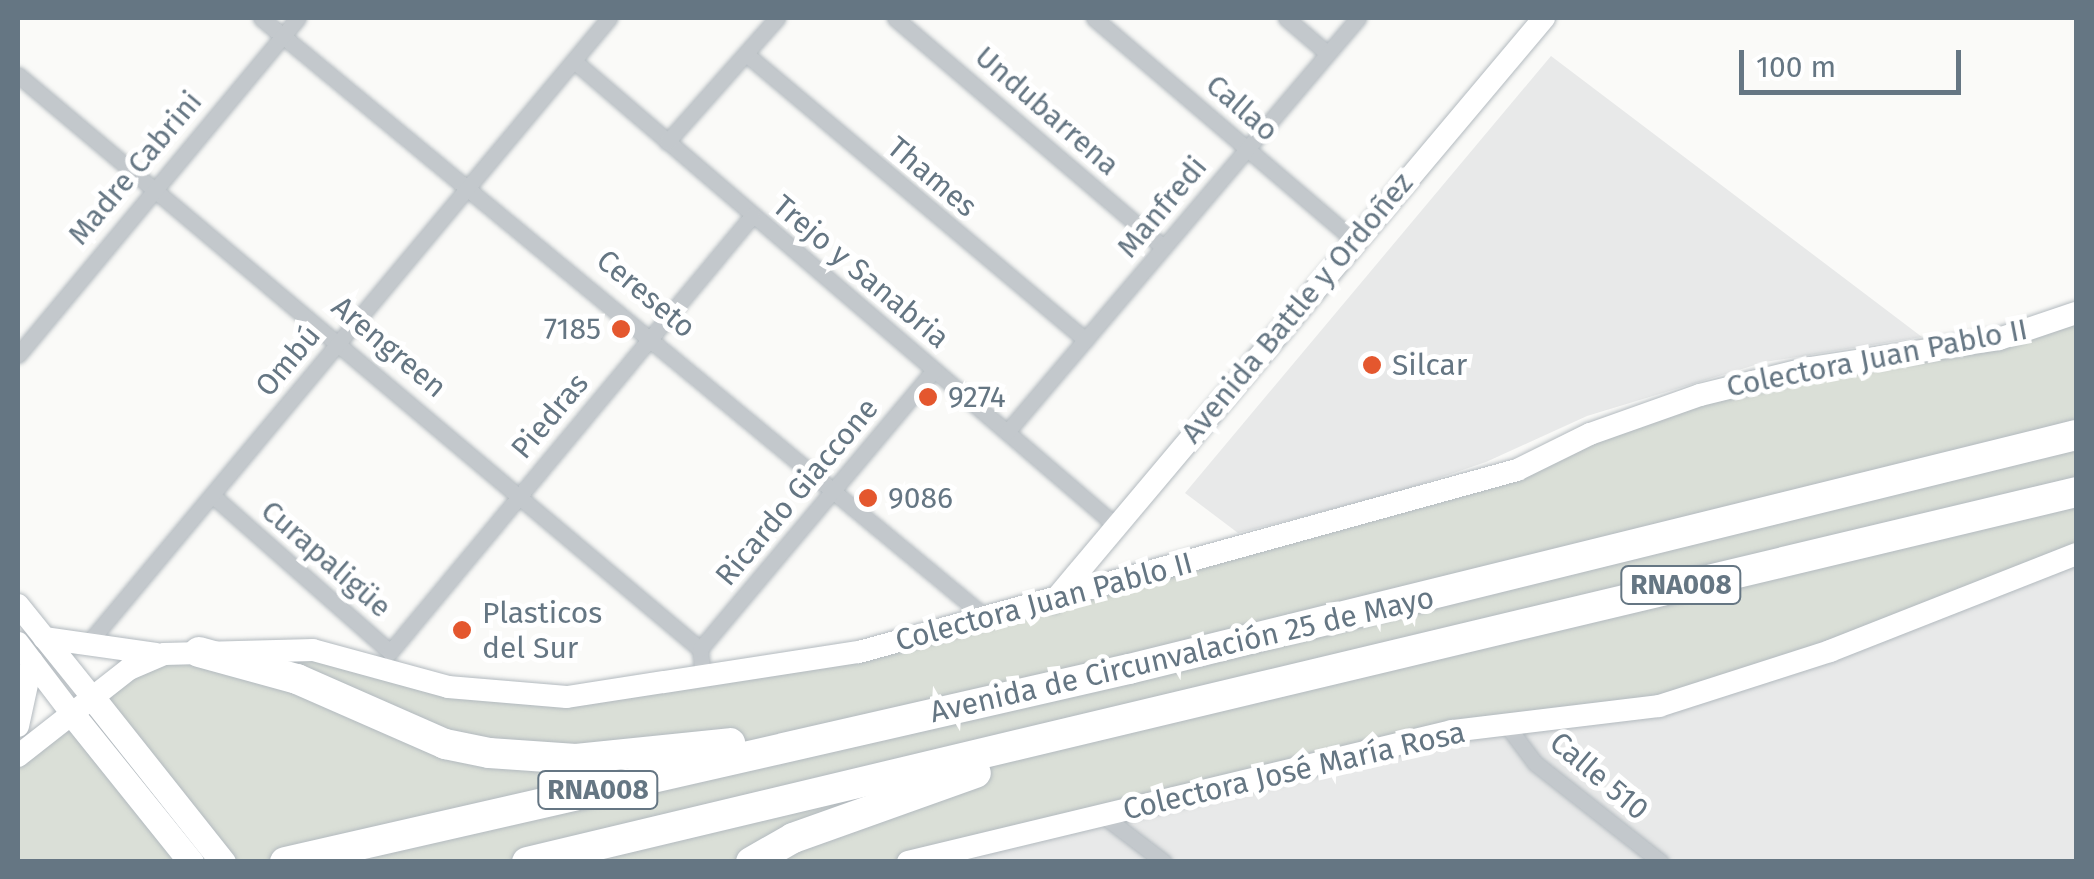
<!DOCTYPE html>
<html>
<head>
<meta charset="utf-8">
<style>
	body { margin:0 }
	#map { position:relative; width:2094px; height:879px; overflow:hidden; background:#fafaf8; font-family:"Fira Sans",sans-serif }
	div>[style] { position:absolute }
	.built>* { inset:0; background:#e8e9e9 }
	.green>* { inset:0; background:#dadfd7 }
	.roads { filter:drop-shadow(0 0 2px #b3babf) drop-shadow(0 0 2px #b3babf) }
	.minor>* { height:15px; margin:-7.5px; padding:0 7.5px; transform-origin:7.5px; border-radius:7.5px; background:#c3c8cc }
	.secondary>* { height:22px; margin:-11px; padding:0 11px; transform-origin:11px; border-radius:11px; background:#fff }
	.primary>* { height:25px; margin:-12.5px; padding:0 12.5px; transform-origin:12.5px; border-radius:12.5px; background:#fff }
	.motorway>* { height:30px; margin:-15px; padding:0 15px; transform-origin:15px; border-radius:15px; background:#fff }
	.dots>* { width:28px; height:28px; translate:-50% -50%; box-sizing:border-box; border:5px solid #fff; border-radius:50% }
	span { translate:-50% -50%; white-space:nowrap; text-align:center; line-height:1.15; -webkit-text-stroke:10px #fff; paint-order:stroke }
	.shield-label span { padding:2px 8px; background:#fff; border:2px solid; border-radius:8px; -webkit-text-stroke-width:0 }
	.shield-label { font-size:28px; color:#657683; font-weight:700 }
	.street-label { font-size:30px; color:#657683 }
	.poi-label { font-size:30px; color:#657683 }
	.right { translate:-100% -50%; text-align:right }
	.left { translate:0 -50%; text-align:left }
	.frame { position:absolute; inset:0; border:20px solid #657683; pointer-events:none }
	.scale { position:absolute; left:1739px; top:50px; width:222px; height:45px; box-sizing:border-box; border:5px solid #657683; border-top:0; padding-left:12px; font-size:30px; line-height:35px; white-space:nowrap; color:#657683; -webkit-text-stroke:8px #fff; paint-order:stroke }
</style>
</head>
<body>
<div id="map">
	<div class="built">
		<div style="clip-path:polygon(1551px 56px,1922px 337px,1765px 362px,1587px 416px,1486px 462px,1392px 494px,1238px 533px,1185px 493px)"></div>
		<div style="clip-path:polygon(2076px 554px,2076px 861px,908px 862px)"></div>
	</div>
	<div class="green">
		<div style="clip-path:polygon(2076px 313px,2076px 554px,1659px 706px,1452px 731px,908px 861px,18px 862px,18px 756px,129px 669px,266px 648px,499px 695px,859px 652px,1517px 470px,1700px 395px)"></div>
	</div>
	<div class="roads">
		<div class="minor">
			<div style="left:261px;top:18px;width:945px;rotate:39.59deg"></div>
			<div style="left:895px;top:18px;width:353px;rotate:40.5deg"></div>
			<div style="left:1094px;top:18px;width:342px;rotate:40.5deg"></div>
			<div style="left:1286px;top:18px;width:54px;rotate:40.5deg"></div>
			<div style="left:746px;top:54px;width:444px;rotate:40.1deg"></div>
			<div style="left:574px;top:61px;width:711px;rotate:40.61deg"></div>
			<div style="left:18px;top:75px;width:891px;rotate:40.09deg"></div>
			<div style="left:700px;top:649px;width:27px;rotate:84deg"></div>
			<div style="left:667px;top:142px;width:166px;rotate:-48.4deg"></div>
			<div style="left:18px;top:355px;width:438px;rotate:-50.3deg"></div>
			<div style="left:1007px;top:432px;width:543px;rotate:-49.71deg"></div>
			<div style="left:212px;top:495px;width:237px;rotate:41.4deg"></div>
			<div style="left:85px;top:647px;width:819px;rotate:-50.2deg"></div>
			<div style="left:700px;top:649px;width:364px;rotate:-50deg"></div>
			<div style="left:390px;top:652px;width:567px;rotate:-50.3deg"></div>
			<div style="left:1508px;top:727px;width:45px;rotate:53.1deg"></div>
			<div style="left:1535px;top:763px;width:160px;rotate:38.2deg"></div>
			<div style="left:1101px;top:814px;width:79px;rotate:37.3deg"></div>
		</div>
		<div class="secondary">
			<div style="left:1053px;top:602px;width:763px;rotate:-49.94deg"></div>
			<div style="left:18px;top:605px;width:118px;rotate:51.2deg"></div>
			<div style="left:44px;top:638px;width:113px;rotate:8.1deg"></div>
			<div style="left:18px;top:643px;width:89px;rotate:52.7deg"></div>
			<div style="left:18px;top:726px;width:66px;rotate:-77.7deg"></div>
			<div style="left:18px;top:756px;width:141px;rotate:-38.1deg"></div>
			<div style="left:129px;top:669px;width:38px;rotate:-23deg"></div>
			<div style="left:164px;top:654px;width:149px;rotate:-1.5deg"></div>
			<div style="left:313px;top:650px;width:140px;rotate:15.3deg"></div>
			<div style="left:448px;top:687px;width:119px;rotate:4.8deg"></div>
			<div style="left:567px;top:697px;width:295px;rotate:-8.8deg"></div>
			<div style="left:859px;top:652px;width:683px;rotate:-15.46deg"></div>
			<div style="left:1517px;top:470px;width:81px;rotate:-26.3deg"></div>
			<div style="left:1590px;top:434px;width:117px;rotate:-19.5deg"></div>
			<div style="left:1700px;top:395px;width:113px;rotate:-13.8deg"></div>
			<div style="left:1810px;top:368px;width:191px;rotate:-8.7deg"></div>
			<div style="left:1999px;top:339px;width:81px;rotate:-18.7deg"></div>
			<div style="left:908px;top:862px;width:560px;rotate:-13.54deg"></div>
			<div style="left:1452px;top:731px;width:209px;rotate:-6.9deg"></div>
			<div style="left:1659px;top:706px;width:180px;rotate:-17.8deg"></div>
			<div style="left:1830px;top:651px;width:264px;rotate:-21.5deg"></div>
		</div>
		<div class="primary">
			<div style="left:92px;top:697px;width:211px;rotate:51.6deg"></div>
			<div style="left:72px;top:714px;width:190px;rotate:51.2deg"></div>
		</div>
		<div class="motorway">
			<div style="left:199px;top:652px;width:102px;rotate:15.4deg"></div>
			<div style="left:297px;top:679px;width:162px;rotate:23.7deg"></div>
			<div style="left:445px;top:744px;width:45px;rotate:11.6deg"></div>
			<div style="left:489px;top:753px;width:87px;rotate:3.9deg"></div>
			<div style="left:576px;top:759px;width:155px;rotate:-5.9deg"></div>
			<div style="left:285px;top:862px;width:866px;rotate:-12.88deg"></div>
			<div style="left:1129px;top:669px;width:975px;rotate:-13.88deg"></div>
			<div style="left:527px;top:862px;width:1593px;rotate:-13.43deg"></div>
			<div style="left:751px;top:862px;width:48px;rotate:-29.7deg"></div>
			<div style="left:793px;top:838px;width:194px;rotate:-19.6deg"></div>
		</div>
	</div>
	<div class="dots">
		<div style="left:621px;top:329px;background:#e4572e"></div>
		<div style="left:1372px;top:365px;background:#e4572e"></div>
		<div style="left:928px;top:397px;background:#e4572e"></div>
		<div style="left:868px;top:498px;background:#e4572e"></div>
		<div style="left:462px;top:630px;background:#e4572e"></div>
	</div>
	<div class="shield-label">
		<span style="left:1681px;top:585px">RNA008</span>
		<span style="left:598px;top:790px">RNA008</span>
	</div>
	<div class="street-label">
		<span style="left:1242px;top:108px;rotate:41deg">Callao</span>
		<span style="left:1047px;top:111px;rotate:41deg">Undubarrena</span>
		<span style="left:135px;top:168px;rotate:-50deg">Madre Cabrini</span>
		<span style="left:932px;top:177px;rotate:40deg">Thames</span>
		<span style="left:1162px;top:207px;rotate:-50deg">Manfredi</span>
		<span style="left:861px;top:272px;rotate:40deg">Trejo y Sanabria</span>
		<span style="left:646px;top:294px;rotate:40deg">Cereseto</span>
		<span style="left:1297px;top:308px;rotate:-50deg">Avenida Battle y Ordoñez</span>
		<span style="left:389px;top:347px;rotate:40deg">Arengreen</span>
		<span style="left:1877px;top:358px;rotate:-11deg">Colectora Juan Pablo II</span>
		<span style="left:288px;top:361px;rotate:-50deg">Ombú</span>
		<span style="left:550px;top:416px;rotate:-50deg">Piedras</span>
		<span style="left:797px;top:492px;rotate:-50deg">Ricardo Giaccone</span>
		<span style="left:326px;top:559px;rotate:41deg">Curapaligüe</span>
		<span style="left:1044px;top:602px;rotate:-15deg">Colectora Juan Pablo II</span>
		<span style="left:1182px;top:655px;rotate:-13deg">Avenida de Circunvalación 25 de Mayo</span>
		<span style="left:1294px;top:771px;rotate:-13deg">Colectora José María Rosa</span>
		<span style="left:1599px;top:776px;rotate:40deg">Calle 510</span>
	</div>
	<div class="poi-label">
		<span class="right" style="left:601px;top:329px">7185</span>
		<span class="left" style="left:1392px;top:365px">Silcar</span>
		<span class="left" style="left:948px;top:397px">9274</span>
		<span class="left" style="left:888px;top:498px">9086</span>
		<span class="left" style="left:482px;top:630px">Plasticos<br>del Sur</span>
	</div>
	<div class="frame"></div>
	<div class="scale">100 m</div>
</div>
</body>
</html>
